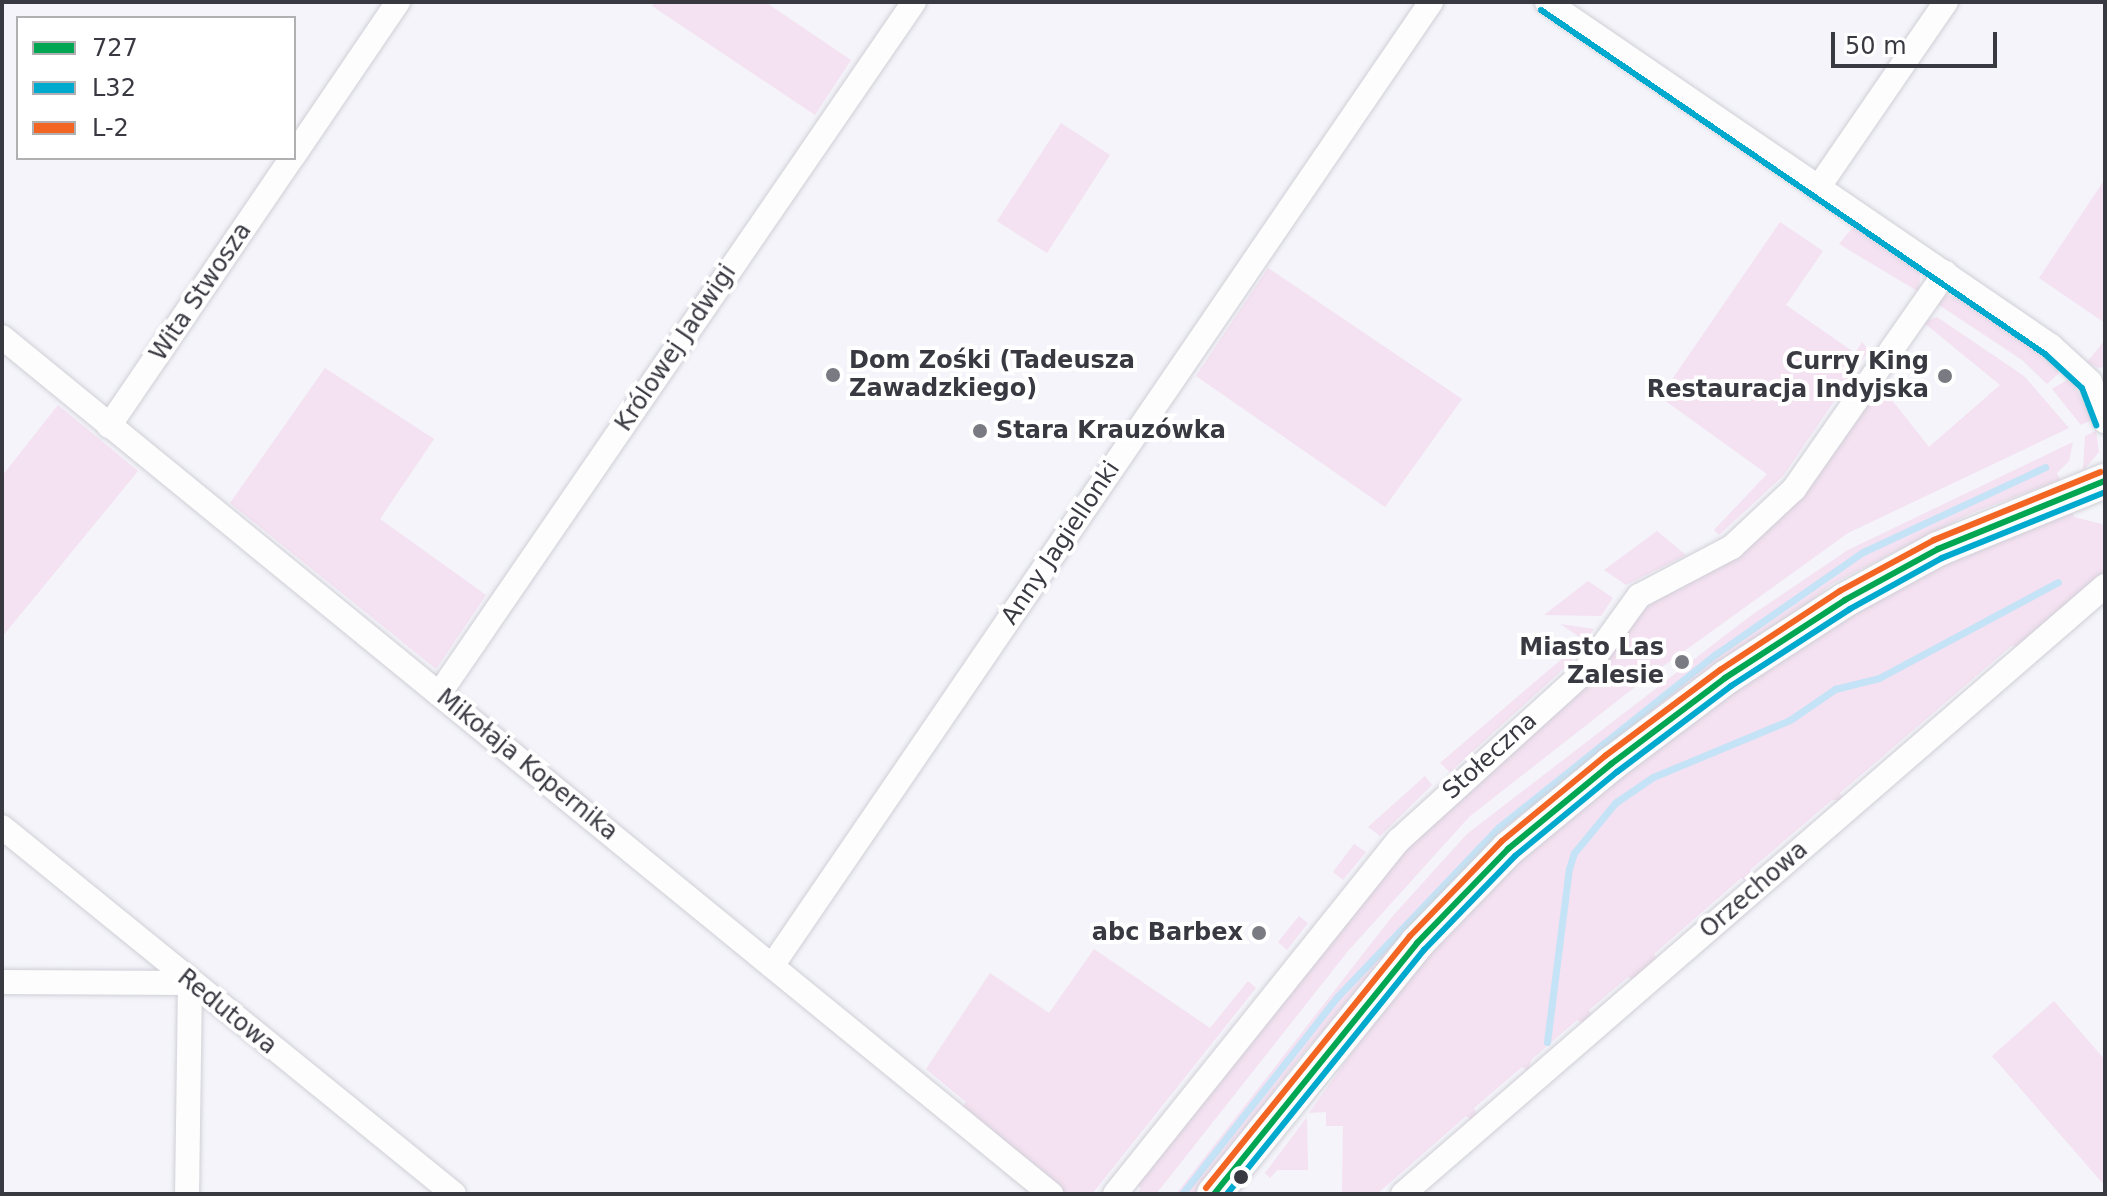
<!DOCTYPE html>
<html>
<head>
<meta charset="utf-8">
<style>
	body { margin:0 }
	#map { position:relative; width:2107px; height:1196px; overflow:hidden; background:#f4f4fa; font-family:"DejaVu Sans",sans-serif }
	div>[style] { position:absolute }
	.green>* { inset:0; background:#f4e1f1 }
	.stream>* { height:7px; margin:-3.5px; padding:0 3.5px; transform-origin:3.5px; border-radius:3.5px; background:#c4e3f6 }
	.roads { filter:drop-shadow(0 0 2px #cfcfd6) drop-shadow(0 0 2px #cfcfd6) }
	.street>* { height:24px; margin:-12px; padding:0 12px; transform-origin:12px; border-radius:12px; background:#fdfdfe }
	.secondary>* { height:34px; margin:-17px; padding:0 17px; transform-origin:17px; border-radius:17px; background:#fdfdfe }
	.bus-1>* { height:6px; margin:-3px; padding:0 3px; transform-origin:3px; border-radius:3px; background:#00a651 }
	.bus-2>* { height:6px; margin:-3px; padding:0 3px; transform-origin:3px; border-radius:3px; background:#00a9ce }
	.bus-3>* { height:6px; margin:-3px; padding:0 3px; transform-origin:3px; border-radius:3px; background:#f26522 }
	.dots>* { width:22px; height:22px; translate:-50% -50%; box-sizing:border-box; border:4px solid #fff; border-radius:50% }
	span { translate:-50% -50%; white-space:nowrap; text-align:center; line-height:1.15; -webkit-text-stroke:8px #fff; paint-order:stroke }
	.street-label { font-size:24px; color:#393942 }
	.poi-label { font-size:24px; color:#393942; font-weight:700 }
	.left { translate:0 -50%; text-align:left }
	.right { translate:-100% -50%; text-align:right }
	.frame { position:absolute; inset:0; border:4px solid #393942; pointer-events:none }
	.legend { position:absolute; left:16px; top:16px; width:280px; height:144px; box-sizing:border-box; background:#fff; border:2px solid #b0b0b3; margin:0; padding:10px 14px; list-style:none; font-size:24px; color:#393942 }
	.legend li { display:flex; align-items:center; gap:16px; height:40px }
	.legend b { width:40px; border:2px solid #b0b0b3 }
	.scale { position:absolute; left:1831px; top:32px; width:166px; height:36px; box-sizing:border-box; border:4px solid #393942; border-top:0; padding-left:10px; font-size:24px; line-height:28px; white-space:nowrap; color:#393942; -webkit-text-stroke:6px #fff; paint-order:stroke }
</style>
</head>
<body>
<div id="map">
	<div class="green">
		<div style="clip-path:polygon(655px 2px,765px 2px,851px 60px,815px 115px,652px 6px)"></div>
		<div style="clip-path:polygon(1061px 123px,1110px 155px,1047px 253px,997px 221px)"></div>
		<div style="clip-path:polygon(2105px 179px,2105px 323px,2039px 278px)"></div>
		<div style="clip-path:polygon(1780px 222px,1823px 251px,1786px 305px,1855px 353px,1862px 342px,1869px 350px,1783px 476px,1719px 535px,1714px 530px,1767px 474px,1660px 397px)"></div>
		<div style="clip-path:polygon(1853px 227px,1920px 272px,1919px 292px,1839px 244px)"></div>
		<div style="clip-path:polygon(1268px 268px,1462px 399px,1385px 507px,1196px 376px)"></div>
		<div style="clip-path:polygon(1947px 295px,1960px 298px,2060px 368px,2058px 374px,2047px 384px,2022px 360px,1936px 303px)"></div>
		<div style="clip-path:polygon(1937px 317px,2024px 376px,2069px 428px,1848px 533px,1640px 683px,1469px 817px,1348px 951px,1156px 1194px,1137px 1194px,1141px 1188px,1135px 1184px,1384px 873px,1635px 613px,1741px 552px,1880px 385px,1929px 447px,2000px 385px,1923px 322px)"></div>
		<div style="clip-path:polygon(2105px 340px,2105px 367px,2098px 368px,2087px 362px)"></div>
		<div style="clip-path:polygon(325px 368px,434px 439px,380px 519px,486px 595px,436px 669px,230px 503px)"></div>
		<div style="clip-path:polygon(2070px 378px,2093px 420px,2081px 425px,2052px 389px)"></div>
		<div style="clip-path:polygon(58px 405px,138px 471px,2px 637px,2px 476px)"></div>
		<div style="clip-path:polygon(2096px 431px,2099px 452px,2083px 471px,2085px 436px)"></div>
		<div style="clip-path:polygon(2073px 442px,2069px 461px,2057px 473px,2060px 480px,1972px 513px,1832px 584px,1401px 940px,1298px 1060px,1197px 1194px,1176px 1194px,1391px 918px,1467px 834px,1749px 617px,1848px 550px)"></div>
		<div style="clip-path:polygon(2071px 510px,2074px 517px,2105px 525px,2105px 575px,2022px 646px,2011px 646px,1840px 793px,1843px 800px,1832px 800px,1750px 870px,1753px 877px,1747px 882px,1741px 878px,1654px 954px,1657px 960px,1634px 980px,1628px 977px,1589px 1010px,1592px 1016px,1582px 1023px,1577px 1020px,1531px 1060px,1528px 1071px,1522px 1067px,1474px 1108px,1477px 1114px,1472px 1120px,1466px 1116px,1377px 1194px,1342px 1194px,1343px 1126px,1326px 1126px,1326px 1112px,1309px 1113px,1405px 978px,1498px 878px,1584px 804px,1778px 656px,1940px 564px)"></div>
		<div style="clip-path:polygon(1657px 531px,1686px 555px,1626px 585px,1604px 570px)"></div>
		<div style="clip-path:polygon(1588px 581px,1613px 598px,1601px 616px,1544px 615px)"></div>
		<div style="clip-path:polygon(1560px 624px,1594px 629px,1572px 661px,1450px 772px,1440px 763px,1584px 640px)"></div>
		<div style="clip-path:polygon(1425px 776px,1432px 785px,1380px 836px,1368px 827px)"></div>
		<div style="clip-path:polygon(1354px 844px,1366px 852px,1343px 880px,1333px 872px)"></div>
		<div style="clip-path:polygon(1299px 916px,1308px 923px,1287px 950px,1278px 942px)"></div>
		<div style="clip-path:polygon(1094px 949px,1210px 1028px,1248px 981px,1256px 988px,1092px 1194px,1062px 1194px,959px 1113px,966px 1102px,926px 1069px,990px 973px,1049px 1013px)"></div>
		<div style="clip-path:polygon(2054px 1001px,2105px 1060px,2105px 1186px,1992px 1056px)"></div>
		<div style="clip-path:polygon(1307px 1117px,1308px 1170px,1277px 1170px,1270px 1178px,1265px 1173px)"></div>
	</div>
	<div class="stream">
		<div style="left:1547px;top:1042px;width:174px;rotate:-82.8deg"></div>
		<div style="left:1569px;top:869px;width:17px;rotate:-73deg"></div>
		<div style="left:1574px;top:853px;width:65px;rotate:-50.6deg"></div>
		<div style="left:1615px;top:803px;width:46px;rotate:-34.4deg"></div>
		<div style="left:1653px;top:777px;width:148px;rotate:-22.6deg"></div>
		<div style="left:1790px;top:720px;width:55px;rotate:-34.6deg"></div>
		<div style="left:1835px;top:689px;width:45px;rotate:-14deg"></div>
		<div style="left:1879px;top:678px;width:203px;rotate:-28.2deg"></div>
		<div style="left:1182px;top:1194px;width:252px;rotate:-51.8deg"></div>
		<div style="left:1338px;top:996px;width:233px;rotate:-46.4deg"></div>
		<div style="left:1499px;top:827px;width:278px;rotate:-38.6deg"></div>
		<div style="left:1716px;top:654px;width:179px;rotate:-34.8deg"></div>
		<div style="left:1863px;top:552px;width:201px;rotate:-25deg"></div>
	</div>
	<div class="roads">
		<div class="street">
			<div style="left:1547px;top:2px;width:610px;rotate:34.32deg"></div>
			<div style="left:2051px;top:346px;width:53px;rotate:42.7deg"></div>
			<div style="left:2090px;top:382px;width:42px;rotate:69deg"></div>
			<div style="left:294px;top:155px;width:185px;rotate:-55.8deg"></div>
			<div style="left:1818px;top:188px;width:226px;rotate:-55.5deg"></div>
			<div style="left:2px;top:337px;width:1355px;rotate:39.25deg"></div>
			<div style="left:109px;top:426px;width:325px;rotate:-55.7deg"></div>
			<div style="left:439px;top:694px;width:839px;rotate:-55.53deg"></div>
			<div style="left:2px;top:827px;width:582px;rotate:39.07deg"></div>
			<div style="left:772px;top:966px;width:1168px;rotate:-55.64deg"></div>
			<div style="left:2px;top:982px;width:188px;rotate:0.3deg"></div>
			<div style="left:190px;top:983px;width:211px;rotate:90.8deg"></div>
			<div style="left:1115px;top:1194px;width:454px;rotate:-51.3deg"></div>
			<div style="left:1399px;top:840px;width:250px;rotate:-42.2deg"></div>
			<div style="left:1584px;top:672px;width:94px;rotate:-54.1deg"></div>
			<div style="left:1639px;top:596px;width:105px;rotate:-27.8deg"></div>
			<div style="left:1732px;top:547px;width:85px;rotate:-43.1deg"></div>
			<div style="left:1794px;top:489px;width:264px;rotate:-55deg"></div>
			<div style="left:1403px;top:1194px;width:929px;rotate:-40.9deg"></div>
		</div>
		<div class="secondary">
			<div style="left:1214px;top:1194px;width:323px;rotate:-51deg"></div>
			<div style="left:1417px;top:943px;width:131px;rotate:-45.9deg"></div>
			<div style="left:1508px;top:849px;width:134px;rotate:-39.5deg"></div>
			<div style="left:1611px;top:764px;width:143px;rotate:-37deg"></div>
			<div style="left:1725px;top:678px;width:143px;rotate:-33deg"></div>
			<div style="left:1845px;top:600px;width:106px;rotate:-28.7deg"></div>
			<div style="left:1938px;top:549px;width:180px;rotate:-22.2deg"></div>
		</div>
	</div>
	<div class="bus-1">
		<div style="left:1214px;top:1194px;width:323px;rotate:-51deg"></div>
		<div style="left:1417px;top:943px;width:131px;rotate:-45.9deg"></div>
		<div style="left:1508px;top:849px;width:134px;rotate:-39.5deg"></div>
		<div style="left:1611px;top:764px;width:143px;rotate:-37deg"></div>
		<div style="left:1725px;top:678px;width:143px;rotate:-33deg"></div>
		<div style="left:1845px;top:600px;width:106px;rotate:-28.7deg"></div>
		<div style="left:1938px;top:549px;width:180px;rotate:-22.2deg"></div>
	</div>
	<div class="bus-2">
		<div style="left:1541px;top:10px;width:610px;rotate:34.32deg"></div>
		<div style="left:2045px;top:354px;width:50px;rotate:42.6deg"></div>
		<div style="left:2082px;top:388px;width:40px;rotate:69deg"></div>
		<div style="left:1227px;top:1194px;width:314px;rotate:-51.1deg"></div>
		<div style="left:1424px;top:950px;width:131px;rotate:-45.9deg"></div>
		<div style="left:1515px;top:856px;width:132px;rotate:-39.5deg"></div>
		<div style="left:1617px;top:772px;width:143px;rotate:-37deg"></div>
		<div style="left:1731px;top:686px;width:142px;rotate:-32.9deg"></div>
		<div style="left:1850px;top:609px;width:105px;rotate:-29deg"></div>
		<div style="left:1942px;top:558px;width:176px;rotate:-22deg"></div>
	</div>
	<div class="bus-3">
		<div style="left:1206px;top:1188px;width:324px;rotate:-51deg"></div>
		<div style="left:1410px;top:936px;width:132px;rotate:-45.9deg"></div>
		<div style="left:1502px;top:841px;width:134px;rotate:-39.5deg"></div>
		<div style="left:1605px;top:756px;width:144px;rotate:-36.8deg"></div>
		<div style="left:1720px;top:670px;width:144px;rotate:-33.4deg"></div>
		<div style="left:1840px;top:591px;width:107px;rotate:-28.5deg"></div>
		<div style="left:1934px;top:540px;width:180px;rotate:-22.2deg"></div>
	</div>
	<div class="dots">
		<div style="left:833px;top:375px;background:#7a7a82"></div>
		<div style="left:1945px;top:376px;background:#7a7a82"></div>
		<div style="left:980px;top:431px;background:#7a7a82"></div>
		<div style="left:1682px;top:662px;background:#7a7a82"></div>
		<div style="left:1259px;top:933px;background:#7a7a82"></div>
		<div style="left:1241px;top:1177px;background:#393942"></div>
	</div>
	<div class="street-label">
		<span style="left:201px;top:292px;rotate:-56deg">Wita Stwosza</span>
		<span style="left:676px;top:348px;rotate:-56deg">Królowej Jadwigi</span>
		<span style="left:1061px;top:543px;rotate:-56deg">Anny Jagiellonki</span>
		<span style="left:1490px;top:756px;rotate:-42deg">Stołeczna</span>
		<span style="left:527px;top:765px;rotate:39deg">Mikołaja Kopernika</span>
		<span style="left:1754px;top:890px;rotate:-41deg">Orzechowa</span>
		<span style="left:227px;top:1012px;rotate:39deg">Redutowa</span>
	</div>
	<div class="poi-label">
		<span class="left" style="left:849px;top:375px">Dom Zośki (Tadeusza<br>Zawadzkiego)</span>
		<span class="right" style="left:1929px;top:376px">Curry King<br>Restauracja Indyjska</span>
		<span class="left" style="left:996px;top:431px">Stara Krauzówka</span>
		<span class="right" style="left:1664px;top:662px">Miasto Las<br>Zalesie</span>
		<span class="right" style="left:1243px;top:933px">abc Barbex</span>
	</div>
	<div class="frame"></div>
	<ul class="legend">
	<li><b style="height:10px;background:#00a651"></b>727</li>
	<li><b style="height:10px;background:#00a9ce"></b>L32</li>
	<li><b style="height:10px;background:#f26522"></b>L-2</li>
	</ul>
	<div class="scale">50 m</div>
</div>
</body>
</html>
